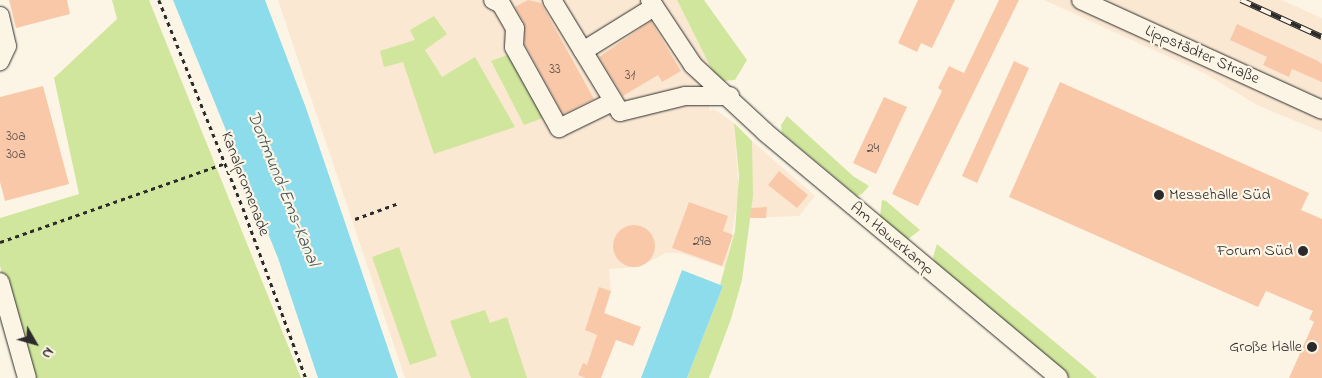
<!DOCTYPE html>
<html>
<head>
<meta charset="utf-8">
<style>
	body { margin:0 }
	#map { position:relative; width:1322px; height:378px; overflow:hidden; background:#fcf5e5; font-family:"Indie Flower",sans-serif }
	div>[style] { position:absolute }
	.built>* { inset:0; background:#fbe8d3 }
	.green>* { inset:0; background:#d0e69c }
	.water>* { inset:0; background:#8ddceb }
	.building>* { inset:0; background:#f9c8a9 }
	.round { border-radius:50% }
	.path>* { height:2.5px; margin-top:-1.25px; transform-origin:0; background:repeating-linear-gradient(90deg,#2b2b2b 0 4px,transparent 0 8px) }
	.roads { filter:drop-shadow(0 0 1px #2b2b2b) drop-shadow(0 0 1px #2b2b2b) }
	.minor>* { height:18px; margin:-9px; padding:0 9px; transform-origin:9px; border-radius:9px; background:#fcf5e5 }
	.rail>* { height:5.5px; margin-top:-2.75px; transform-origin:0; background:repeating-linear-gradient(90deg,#fcf5e5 0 11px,#2b2b2b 0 22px); box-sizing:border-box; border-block:1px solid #2b2b2b }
	.dots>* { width:14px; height:14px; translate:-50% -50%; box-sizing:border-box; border:2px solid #fcf5e5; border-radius:50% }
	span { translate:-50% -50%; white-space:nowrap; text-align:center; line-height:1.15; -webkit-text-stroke:4.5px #fcf5e5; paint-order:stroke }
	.number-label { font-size:14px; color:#5e524a }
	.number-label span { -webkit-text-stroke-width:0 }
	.street-label { font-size:16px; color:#2b2b2b }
	.poi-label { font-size:16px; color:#2b2b2b }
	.left { translate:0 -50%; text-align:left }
	.right { translate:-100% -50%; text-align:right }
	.water-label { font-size:18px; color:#44575b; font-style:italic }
	.north { position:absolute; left:10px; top:318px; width:50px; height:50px; -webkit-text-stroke:4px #fcf5e5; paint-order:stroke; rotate:128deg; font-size:14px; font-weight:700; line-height:20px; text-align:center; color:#2b2b2b }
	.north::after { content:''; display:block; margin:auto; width:18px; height:22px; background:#2b2b2b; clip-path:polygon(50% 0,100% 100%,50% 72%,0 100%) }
</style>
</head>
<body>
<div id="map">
	<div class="built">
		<div style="clip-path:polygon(278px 0,677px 0,712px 70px,709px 111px,714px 109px,734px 123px,739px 193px,726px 268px,679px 253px,666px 253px,639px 267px,609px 269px,611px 291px,586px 378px,405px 378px)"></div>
		<div style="clip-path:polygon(1044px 0,1282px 0,1322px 18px,1322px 132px,1257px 105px,1204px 73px)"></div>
		<div style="clip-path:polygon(752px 141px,815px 196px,799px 216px,750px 218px)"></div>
	</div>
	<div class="green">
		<div style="clip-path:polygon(112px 0,149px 0,301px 378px,31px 378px,0 266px,0 218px,79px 194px,54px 78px,117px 19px)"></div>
		<div style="clip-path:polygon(677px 0,704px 0,747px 60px,735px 80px,722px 81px,712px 70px)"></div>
		<div style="clip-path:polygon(434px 16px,447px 34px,425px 50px,442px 77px,475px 57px,515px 127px,434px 154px,403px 62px,384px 67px,380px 51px,415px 40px,410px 30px)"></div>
		<div style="clip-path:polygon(513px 53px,548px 116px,524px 125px,491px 61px)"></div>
		<div style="clip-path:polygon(787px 116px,853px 176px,869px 186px,862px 194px,857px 196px,782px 133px,781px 125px)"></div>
		<div style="clip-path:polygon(734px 123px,752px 141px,753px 196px,742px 280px,731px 319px,709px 378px,687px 378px,723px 286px,720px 285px,735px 231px,739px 176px)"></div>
		<div style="clip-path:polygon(882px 200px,886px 201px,920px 230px,907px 240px,880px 217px)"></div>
		<div style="clip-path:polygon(937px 244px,1086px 368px,1097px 378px,1069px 378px,938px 268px,933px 257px)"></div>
		<div style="clip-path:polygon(399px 247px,437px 356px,410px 365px,372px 257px)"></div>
		<div style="clip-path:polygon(485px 310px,490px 323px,507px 317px,527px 378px,471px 378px,450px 321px)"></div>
	</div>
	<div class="water">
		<div style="clip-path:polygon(173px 0,265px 0,306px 108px,398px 378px,318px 378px,278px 258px)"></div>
		<div style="clip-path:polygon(682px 270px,723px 286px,687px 378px,641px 378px)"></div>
	</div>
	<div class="building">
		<div style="clip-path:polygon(9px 0,67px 0,70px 14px,16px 28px)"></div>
		<div style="clip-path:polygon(528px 0,541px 3px,594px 99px,563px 114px,525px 45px,524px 23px,515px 7px)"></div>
		<div style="clip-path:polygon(918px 0,955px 0,932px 48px,921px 43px,917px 52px,898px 43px)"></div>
		<div style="clip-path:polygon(999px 0,1019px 0,918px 206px,892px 194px,942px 91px,938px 88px,949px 66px,964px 73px)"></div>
		<div style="clip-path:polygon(651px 21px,681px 71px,662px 82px,658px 75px,623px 96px,599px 57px)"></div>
		<div style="clip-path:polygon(1237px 24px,1318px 61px,1322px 64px,1322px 82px,1292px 69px,1289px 77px,1263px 65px,1267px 57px,1230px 40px)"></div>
		<div style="clip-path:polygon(1014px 61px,1029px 68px,977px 183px,962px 176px)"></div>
		<div style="clip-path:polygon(1060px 82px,1309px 193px,1301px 210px,1322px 219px,1322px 378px,1289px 378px,1314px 322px,1309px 319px,1313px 311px,1266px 291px,1258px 307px,1009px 197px)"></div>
		<div style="clip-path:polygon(43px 86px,69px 184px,5px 201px,0 182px,0 97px)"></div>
		<div style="clip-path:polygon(884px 97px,907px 107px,876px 174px,853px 163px)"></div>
		<div style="clip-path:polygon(779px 171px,808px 195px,797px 208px,768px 185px)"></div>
		<div style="clip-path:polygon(689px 202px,728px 216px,723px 231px,733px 235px,722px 266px,672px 248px)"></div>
		<div style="clip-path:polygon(767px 207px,766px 218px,750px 218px,751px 208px)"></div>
		<div class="round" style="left:613px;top:225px;width:42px;height:42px"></div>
		<div style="clip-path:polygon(599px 287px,611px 291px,604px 313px,641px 327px,633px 346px,616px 340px,601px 378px,586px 378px,578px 375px,583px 363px,587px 365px,597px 335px,585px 330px)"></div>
	</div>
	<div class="path">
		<div style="left:159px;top:0;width:224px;rotate:68deg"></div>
		<div style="left:243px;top:208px;width:181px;rotate:69.7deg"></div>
		<div style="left:355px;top:219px;width:47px;rotate:-20deg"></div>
		<div style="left:0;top:242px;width:238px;rotate:-19.3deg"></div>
	</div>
	<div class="roads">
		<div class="minor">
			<div style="left:493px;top:0;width:9px;rotate:27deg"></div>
			<div style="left:501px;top:4px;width:28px;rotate:60deg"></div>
			<div style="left:515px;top:28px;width:19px;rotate:93deg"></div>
			<div style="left:514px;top:47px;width:93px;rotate:60.9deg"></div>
			<div style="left:559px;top:128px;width:59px;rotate:-26.1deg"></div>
			<div style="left:552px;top:0;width:131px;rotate:58.7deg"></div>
			<div style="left:620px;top:112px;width:67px;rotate:-13.8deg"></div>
			<div style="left:685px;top:96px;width:45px"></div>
			<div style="left:650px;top:0;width:78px;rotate:56.5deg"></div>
			<div style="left:693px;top:65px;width:98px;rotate:42.9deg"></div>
			<div style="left:765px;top:132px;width:383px;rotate:39.9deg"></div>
			<div style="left:1081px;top:0;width:265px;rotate:24.5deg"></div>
			<div style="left:0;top:16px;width:31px;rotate:77deg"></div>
			<div style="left:7px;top:46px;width:17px;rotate:115deg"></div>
			<div style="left:583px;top:51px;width:84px;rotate:-31.8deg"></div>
			<div style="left:0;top:282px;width:100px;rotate:74.3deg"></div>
		</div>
	</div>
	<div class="rail">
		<div style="left:1241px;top:0;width:89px;rotate:24.6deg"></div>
	</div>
	<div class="dots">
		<div style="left:1159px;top:195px;background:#2b2b2b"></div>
		<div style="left:1303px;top:251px;background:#2b2b2b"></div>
		<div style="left:1312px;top:347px;background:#2b2b2b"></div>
	</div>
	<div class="number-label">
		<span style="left:555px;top:70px">33</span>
		<span style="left:630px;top:76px">31</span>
		<span style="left:16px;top:137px">30a</span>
		<span style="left:873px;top:149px">24</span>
		<span style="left:16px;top:155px">30a</span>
		<span style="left:702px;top:242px">29a</span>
	</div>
	<div class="street-label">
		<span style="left:1202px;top:55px;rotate:24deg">Lippstädter Straße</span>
		<span style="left:245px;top:184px;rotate:69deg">Kanalpromenade</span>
		<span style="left:892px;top:239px;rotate:40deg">Am Hawerkamp</span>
	</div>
	<div class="poi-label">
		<span class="left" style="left:1169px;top:195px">Messehalle Süd</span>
		<span class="right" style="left:1293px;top:251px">Forum Süd</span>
		<span class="right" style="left:1302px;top:347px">Große Halle</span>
	</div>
	<div class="water-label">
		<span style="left:282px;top:189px;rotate:68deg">Dortmund-Ems-Kanal</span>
	</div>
	<div class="north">N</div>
</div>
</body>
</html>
